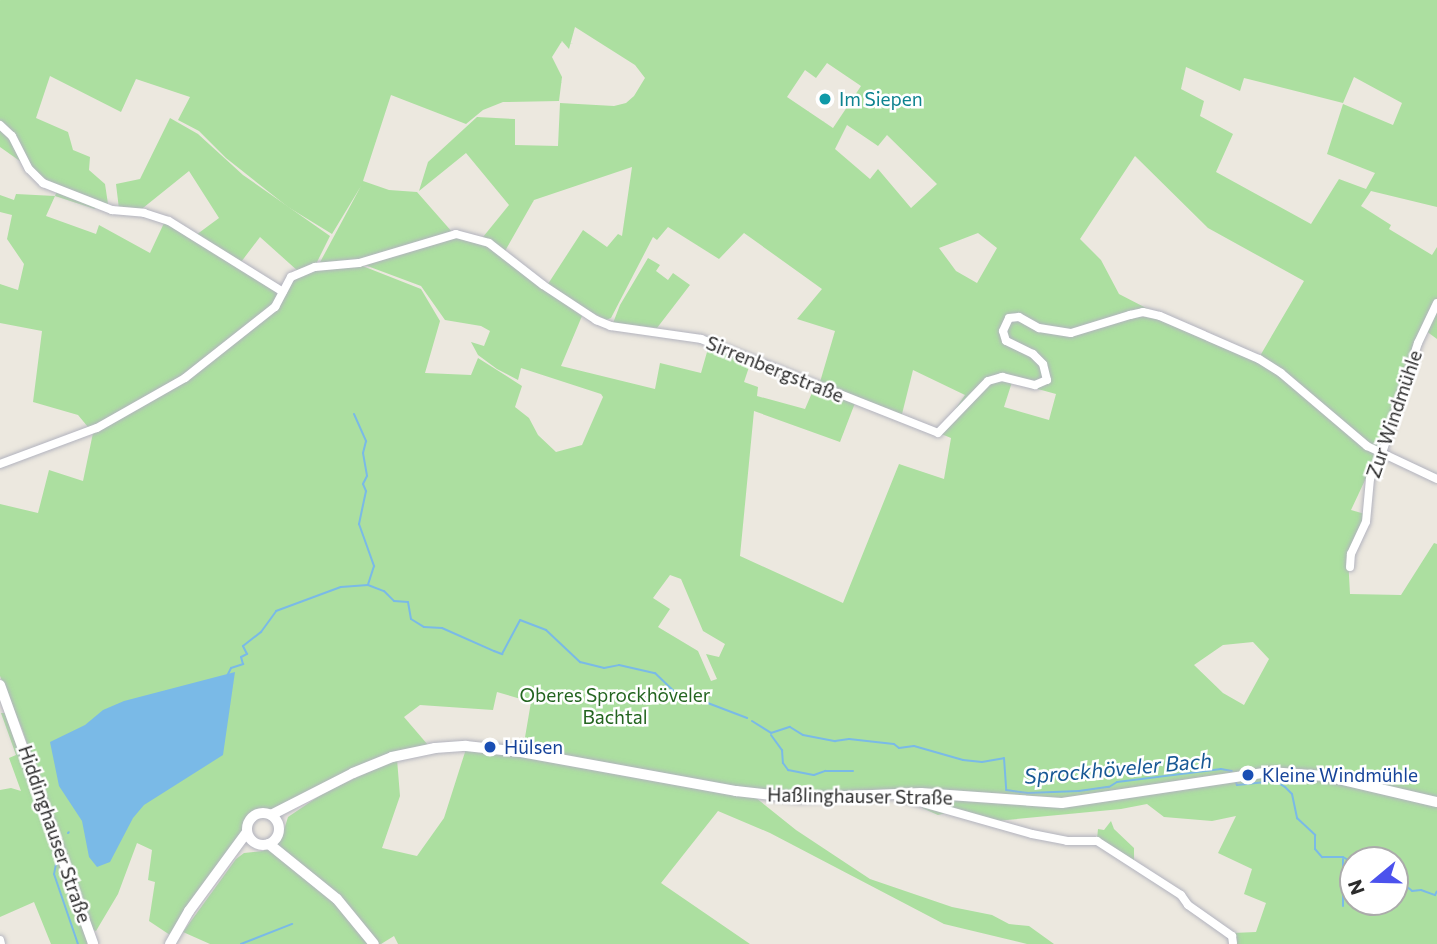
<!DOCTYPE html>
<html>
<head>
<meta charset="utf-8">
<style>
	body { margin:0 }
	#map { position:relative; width:1437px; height:944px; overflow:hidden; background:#ece8df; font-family:Commissioner,sans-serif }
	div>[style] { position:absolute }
	.green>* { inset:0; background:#acdfa0 }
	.water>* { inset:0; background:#7abae7 }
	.stream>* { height:2px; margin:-1px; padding:0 1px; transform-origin:1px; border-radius:1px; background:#7abae7 }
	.roads { filter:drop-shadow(0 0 2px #b2b3be) drop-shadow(0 0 2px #b2b3be) }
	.minor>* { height:8px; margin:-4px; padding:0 4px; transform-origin:4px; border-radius:4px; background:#fff }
	.tertiary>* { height:10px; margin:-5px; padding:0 5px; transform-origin:5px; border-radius:5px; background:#fff }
	.secondary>* { height:10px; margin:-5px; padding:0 5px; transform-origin:5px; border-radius:5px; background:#fff }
	.secondary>.ring { margin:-5px; padding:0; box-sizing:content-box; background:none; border:10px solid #fff; border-radius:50% }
	.dots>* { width:19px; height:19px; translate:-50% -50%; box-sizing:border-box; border:4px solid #fff; border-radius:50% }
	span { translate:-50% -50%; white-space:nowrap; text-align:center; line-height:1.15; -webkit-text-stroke:5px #fff; paint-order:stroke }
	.culture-label { font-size:19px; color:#0d838f }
	.left { translate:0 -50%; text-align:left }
	.street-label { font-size:19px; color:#2c2c2c }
	.park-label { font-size:19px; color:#246520 }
	.transit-label { font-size:19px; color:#164399 }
	.water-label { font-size:21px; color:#175894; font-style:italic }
	.north { position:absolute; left:1339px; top:846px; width:70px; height:70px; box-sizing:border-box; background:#fff; border:2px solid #ababab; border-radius:50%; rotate:251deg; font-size:19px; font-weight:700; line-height:28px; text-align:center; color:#2c2c2c }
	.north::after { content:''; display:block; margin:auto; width:24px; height:32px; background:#4b52ed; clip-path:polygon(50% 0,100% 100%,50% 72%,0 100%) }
</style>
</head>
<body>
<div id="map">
	<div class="green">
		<div style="clip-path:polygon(evenodd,0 0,1437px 0,1437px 207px,1371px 191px,1361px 206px,1391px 225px,1389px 229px,1432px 255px,1437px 247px,1437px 339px,1422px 328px,1382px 444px,1351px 510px,1365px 514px,1364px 521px,1348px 557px,1350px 594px,1401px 595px,1434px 543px,1437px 544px,1437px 944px,1230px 944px,1233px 933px,1256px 932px,1266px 903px,1244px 894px,1252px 869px,1218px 853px,1236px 816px,1212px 821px,1164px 817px,1147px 804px,1121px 809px,996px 821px,958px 810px,938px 815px,922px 808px,922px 792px,755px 797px,796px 830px,870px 879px,952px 907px,992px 915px,1009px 924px,1029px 926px,1054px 944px,1027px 944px,944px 924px,770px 833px,718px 811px,661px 883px,750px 944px,398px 944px,394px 936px,381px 944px,210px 944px,183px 932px,236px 859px,244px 853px,263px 851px,282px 836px,288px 817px,325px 792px,397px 759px,400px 796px,382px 848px,417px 856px,444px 818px,466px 749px,522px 755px,531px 702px,497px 692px,493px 710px,420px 705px,404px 717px,428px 745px,272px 810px,258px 809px,248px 814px,242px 834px,170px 935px,149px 921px,155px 882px,148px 880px,152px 850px,137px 843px,118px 894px,96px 931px,93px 930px,22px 729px,0 676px,0 504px,38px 513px,49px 470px,83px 481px,93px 433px,78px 415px,33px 402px,42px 331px,0 323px,0 284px,18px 290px,24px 264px,7px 239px,12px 215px,0 212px,0 195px,14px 200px,16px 194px,55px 196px,58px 188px,0 147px,0 0,575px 27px,635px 65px,645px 78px,634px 96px,626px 103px,614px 106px,560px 103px,558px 146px,515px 145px,515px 119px,477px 117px,428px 162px,419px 191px,466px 153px,509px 205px,483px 237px,505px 251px,534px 200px,632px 167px,622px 236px,618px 234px,607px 247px,583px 230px,548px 284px,574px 303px,606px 320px,611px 318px,653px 237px,657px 240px,668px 227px,719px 259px,744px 233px,822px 289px,797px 319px,835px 331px,820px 382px,901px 418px,913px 370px,965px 395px,939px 433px,951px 438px,944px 479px,899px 464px,843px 603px,740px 556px,754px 411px,840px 442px,855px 403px,814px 388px,805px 409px,757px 396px,758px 387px,744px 382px,751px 361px,709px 345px,701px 373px,660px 363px,655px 389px,561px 366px,582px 316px,481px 242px,452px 236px,362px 264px,421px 286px,445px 320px,481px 326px,490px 331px,484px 346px,471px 342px,478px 355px,497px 369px,518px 380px,521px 368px,601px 394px,603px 397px,582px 445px,556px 452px,538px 435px,529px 418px,515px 407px,522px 386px,478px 358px,471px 375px,425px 373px,440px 321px,421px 289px,360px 265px,315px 269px,292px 277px,276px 308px,282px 292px,165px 221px,150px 253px,99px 225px,96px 234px,46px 216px,55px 196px,95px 209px,96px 203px,108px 204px,105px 184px,89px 170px,90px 157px,73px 150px,68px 132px,36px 118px,50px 76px,121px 112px,136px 79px,190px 97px,178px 120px,199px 131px,226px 158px,288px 207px,332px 234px,361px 186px,318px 266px,359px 262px,453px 233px,417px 192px,389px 190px,363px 181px,391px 95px,466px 124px,483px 110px,503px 102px,559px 101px,562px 77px,552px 57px,562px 41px,569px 49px,575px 27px,0 0,827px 63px,861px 86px,833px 128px,787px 97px,805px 70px,816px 78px,827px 63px,0 0,1186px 67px,1240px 91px,1244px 78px,1343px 103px,1354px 77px,1402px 103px,1393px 125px,1343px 104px,1327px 154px,1375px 173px,1366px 189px,1339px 179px,1311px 224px,1216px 172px,1233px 134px,1200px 116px,1204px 101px,1181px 89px,1186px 67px,0 0,847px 125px,878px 146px,887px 135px,937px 184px,911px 208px,878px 169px,870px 179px,835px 149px,847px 125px,0 0,1135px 156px,1208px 228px,1304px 281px,1257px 361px,1160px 318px,1130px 316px,1098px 329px,1148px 309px,1119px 294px,1101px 260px,1080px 239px,1135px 156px,0 0,978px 233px,997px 248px,977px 283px,956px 271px,939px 248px,978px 233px,0 0,1012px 382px,1056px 394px,1049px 420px,1004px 407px,1012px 382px,0 0,670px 575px,681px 579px,703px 631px,725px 644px,719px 657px,706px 654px,717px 679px,711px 681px,698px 651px,658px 627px,670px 609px,653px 598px,670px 575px,0 0,1253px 642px,1269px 659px,1244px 705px,1223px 693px,1194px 665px,1223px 645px,1253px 642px,0 0,1353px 860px,1395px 860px,1395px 902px,1353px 902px,1353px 860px)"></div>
		<div style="clip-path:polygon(170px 118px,198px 134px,243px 175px,330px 236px,315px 266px,299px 272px,260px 237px,241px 262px,196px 235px,219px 218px,189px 171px,138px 212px,119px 209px,116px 184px,140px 179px)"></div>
		<div style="clip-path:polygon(648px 258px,660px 265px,656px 271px,668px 280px,673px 273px,690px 285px,657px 328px,613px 323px,620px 305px)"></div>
		<div style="clip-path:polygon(1px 713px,7px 713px,89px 939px,87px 944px,51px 944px,34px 902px,0 917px,0 790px,11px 788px,21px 791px,9px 758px,16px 755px)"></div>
		<div style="clip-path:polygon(1111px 821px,1114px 829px,1134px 848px,1134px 861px,1097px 839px,1098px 829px,1104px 830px)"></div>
	</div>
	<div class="water">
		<div style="clip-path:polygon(235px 672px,223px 755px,144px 805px,133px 818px,110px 862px,97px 867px,89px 857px,82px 821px,59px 786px,50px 742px,85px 725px,103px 710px,124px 701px)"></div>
	</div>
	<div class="stream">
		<div style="left:354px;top:414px;width:30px;rotate:66deg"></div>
		<div style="left:366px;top:441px;width:12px;rotate:104deg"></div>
		<div style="left:363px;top:453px;width:23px;rotate:80deg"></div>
		<div style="left:367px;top:476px;width:9px;rotate:117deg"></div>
		<div style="left:363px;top:484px;width:8px;rotate:67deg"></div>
		<div style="left:366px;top:491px;width:34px;rotate:102deg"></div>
		<div style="left:359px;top:524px;width:45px;rotate:70.3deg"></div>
		<div style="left:374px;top:566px;width:19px;rotate:108deg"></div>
		<div style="left:227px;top:676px;width:9px;rotate:-63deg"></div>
		<div style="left:231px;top:668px;width:13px;rotate:-18deg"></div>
		<div style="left:243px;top:664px;width:7px;rotate:-106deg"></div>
		<div style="left:241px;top:657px;width:7px;rotate:-27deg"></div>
		<div style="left:247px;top:654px;width:9px;rotate:-117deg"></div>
		<div style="left:243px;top:646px;width:23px;rotate:-38deg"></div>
		<div style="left:261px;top:632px;width:26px;rotate:-54deg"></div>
		<div style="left:276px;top:611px;width:69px;rotate:-20.3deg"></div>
		<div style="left:341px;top:587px;width:27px;rotate:-4deg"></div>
		<div style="left:368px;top:585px;width:17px;rotate:21deg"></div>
		<div style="left:384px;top:591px;width:14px;rotate:45deg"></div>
		<div style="left:394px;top:601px;width:14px;rotate:4deg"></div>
		<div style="left:408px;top:602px;width:17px;rotate:80deg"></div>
		<div style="left:411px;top:619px;width:15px;rotate:32deg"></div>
		<div style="left:424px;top:627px;width:18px;rotate:3deg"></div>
		<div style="left:442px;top:628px;width:57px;rotate:23.9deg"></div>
		<div style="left:494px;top:651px;width:9px;rotate:21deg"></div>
		<div style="left:502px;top:654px;width:38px;rotate:-62deg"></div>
		<div style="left:520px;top:620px;width:28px;rotate:21deg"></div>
		<div style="left:546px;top:630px;width:47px;rotate:43.3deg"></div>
		<div style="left:580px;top:662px;width:25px;rotate:14deg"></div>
		<div style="left:604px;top:668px;width:15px;rotate:-11deg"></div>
		<div style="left:619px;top:665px;width:37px;rotate:13deg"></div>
		<div style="left:655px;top:673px;width:35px;rotate:44deg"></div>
		<div style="left:680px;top:697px;width:12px"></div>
		<div style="left:692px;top:697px;width:59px;rotate:20.9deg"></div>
		<div style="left:752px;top:721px;width:22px;rotate:32deg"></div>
		<div style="left:771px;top:733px;width:20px;rotate:-18deg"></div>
		<div style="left:790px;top:727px;width:15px;rotate:32deg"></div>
		<div style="left:803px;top:735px;width:33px;rotate:11deg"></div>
		<div style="left:835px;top:741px;width:14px;rotate:-8deg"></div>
		<div style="left:849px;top:739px;width:45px;rotate:6.3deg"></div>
		<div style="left:894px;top:744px;width:6px;rotate:39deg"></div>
		<div style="left:899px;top:748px;width:15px;rotate:-8deg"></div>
		<div style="left:914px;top:746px;width:51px;rotate:15.9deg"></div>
		<div style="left:963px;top:760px;width:19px;rotate:6deg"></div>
		<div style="left:982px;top:762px;width:22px;rotate:-10deg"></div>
		<div style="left:1004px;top:758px;width:32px;rotate:86deg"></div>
		<div style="left:1006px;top:790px;width:22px;rotate:8deg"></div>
		<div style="left:1028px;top:793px;width:51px;rotate:-2.2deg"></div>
		<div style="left:1079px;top:791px;width:30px;rotate:-8deg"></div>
		<div style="left:1109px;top:787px;width:9px;rotate:-32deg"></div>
		<div style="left:1117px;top:782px;width:105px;rotate:-7.1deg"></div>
		<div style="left:1221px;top:769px;width:11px;rotate:10deg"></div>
		<div style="left:771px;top:735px;width:19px;rotate:54deg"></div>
		<div style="left:782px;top:750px;width:13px;rotate:86deg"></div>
		<div style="left:783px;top:763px;width:9px;rotate:54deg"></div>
		<div style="left:788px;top:770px;width:26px;rotate:11deg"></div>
		<div style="left:814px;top:775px;width:12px;rotate:-20deg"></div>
		<div style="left:825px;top:771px;width:28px"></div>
		<div style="left:1236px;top:782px;width:3px;rotate:72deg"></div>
		<div style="left:1237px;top:785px;width:38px;rotate:-6deg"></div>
		<div style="left:1275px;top:781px;width:12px;rotate:31deg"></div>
		<div style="left:1285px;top:787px;width:10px;rotate:45deg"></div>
		<div style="left:1292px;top:794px;width:25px;rotate:78deg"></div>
		<div style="left:1297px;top:818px;width:25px;rotate:43deg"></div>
		<div style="left:1315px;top:835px;width:14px;rotate:90deg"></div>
		<div style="left:1315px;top:849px;width:11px;rotate:49deg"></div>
		<div style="left:1322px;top:857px;width:21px"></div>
		<div style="left:1343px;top:857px;width:12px;rotate:31deg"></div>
		<div style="left:68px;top:833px;width:1px;rotate:-45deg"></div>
		<div style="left:1343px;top:859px;width:47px;rotate:90deg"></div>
		<div style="left:56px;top:864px;width:10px;rotate:101deg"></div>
		<div style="left:54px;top:874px;width:74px;rotate:71.1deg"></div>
		<div style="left:1395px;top:882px;width:6px"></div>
		<div style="left:1401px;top:882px;width:14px;rotate:39deg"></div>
		<div style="left:1412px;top:891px;width:9px;rotate:-6deg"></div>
		<div style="left:1421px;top:890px;width:15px;rotate:20deg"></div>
		<div style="left:1435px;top:895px;width:4px;rotate:-63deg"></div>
		<div style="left:241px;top:944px;width:55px;rotate:-21.4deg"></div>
	</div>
	<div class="roads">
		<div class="minor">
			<div style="left:0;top:125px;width:16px;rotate:43deg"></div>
			<div style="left:12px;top:136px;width:37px;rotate:63deg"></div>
			<div style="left:29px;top:169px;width:20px;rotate:45deg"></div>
			<div style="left:43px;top:183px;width:74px;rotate:21.4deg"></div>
			<div style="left:112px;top:210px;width:32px;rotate:5deg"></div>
			<div style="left:144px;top:213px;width:26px;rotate:18deg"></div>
			<div style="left:169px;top:221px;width:134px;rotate:31.9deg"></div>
			<div style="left:0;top:464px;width:103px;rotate:-20.4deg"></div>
			<div style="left:97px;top:428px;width:101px;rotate:-29.6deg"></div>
			<div style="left:185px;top:378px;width:115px;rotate:-38.3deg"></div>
			<div style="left:275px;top:307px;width:34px;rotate:-62deg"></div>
			<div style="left:291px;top:277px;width:26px;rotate:-23deg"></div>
			<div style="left:315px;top:267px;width:44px;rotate:-5.2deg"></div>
			<div style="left:359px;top:263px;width:101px;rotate:-16.6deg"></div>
			<div style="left:456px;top:234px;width:34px;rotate:15deg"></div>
			<div style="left:489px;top:243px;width:68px;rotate:37.9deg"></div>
			<div style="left:543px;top:285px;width:64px;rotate:33.4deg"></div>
			<div style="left:596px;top:320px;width:16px;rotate:22deg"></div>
			<div style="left:611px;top:326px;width:91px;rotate:8.2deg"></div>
			<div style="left:701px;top:339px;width:255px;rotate:21.6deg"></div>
			<div style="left:938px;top:433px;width:72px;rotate:-46.1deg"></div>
			<div style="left:988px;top:381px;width:15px;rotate:-16deg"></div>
			<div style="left:1002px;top:377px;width:34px;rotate:14deg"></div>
			<div style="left:1035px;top:385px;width:13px;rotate:-23deg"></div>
			<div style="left:1047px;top:380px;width:16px;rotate:-104deg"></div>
			<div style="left:1043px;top:364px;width:14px;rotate:-135deg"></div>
			<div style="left:1033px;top:354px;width:30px;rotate:-154deg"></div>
			<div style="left:1006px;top:341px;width:10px;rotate:-107deg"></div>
			<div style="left:1003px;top:331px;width:14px;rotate:-65deg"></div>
			<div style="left:1009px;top:318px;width:10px;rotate:-6deg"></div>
			<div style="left:1019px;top:317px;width:23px;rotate:29deg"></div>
			<div style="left:1039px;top:328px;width:32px;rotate:9deg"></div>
			<div style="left:1071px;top:333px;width:62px;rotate:-17deg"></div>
			<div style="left:1130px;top:315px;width:13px;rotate:-13deg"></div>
			<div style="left:1143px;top:312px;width:17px;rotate:13deg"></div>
			<div style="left:1160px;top:316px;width:108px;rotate:23.5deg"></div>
			<div style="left:1259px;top:359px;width:26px;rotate:32deg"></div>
			<div style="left:1281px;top:373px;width:113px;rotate:40.3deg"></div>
			<div style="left:1367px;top:446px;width:77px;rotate:25.2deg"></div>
			<div style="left:1350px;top:567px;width:13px;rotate:-86deg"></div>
			<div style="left:1351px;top:554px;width:35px;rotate:-65deg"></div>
			<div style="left:1366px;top:522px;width:43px;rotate:-84.7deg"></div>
			<div style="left:1370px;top:479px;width:29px;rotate:-65deg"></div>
			<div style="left:1382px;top:453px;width:116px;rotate:-71.9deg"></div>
			<div style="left:1418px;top:343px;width:44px;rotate:-64.6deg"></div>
			<div style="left:894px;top:795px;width:143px;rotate:15.8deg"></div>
			<div style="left:1032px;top:834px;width:36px;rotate:11deg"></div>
			<div style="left:1067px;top:841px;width:30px"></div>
			<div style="left:1097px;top:841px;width:100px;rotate:32.7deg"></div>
			<div style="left:1181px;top:895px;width:12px;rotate:55deg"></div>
			<div style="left:1188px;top:905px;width:54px;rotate:35.2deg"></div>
			<div style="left:1232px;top:936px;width:7px;rotate:82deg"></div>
			<div style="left:0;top:940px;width:4px;rotate:76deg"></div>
		</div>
		<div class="tertiary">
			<div style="left:0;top:685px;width:275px;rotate:70.2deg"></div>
		</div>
		<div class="secondary">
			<div class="ring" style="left:247px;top:813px;width:22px;height:22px"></div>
			<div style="left:271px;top:815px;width:92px;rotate:-27.1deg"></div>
			<div style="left:353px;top:773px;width:42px;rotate:-22.3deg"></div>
			<div style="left:392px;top:757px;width:44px;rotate:-11.8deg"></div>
			<div style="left:435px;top:748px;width:31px;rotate:-4deg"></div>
			<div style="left:466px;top:746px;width:55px;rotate:6.2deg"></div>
			<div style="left:521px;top:752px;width:219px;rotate:10.3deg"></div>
			<div style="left:736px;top:791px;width:63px;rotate:6.3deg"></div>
			<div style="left:799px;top:798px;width:122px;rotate:-2.3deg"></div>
			<div style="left:921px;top:793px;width:141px;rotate:4.1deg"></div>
			<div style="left:1062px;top:803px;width:209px;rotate:-8.5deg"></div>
			<div style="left:1269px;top:772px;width:56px;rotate:4.1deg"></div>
			<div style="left:1325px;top:776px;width:115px;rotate:13.1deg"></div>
			<div style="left:269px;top:844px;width:87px;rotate:39deg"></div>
			<div style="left:337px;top:899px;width:58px;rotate:50.6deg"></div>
			<div style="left:170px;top:944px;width:38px;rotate:-60deg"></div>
			<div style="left:189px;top:911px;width:98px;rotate:-53.7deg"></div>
		</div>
	</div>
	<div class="dots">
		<div style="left:825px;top:99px;background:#0f9aa8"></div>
		<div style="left:490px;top:747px;background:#1a4fb4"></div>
		<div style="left:1248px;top:775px;background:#1a4fb4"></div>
	</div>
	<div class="culture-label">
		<span class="left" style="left:839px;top:99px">Im Siepen</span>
	</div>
	<div class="street-label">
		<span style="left:775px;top:369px;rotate:22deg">Sirrenbergstraße</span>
		<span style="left:1394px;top:414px;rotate:-71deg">Zur Windmühle</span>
		<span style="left:860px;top:796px;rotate:1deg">Haßlinghauser Straße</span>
		<span style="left:55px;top:834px;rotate:71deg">Hiddinghauser Straße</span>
	</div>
	<div class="park-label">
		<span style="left:615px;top:706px">Oberes Sprockhöveler<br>Bachtal</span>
	</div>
	<div class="transit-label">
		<span class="left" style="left:504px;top:747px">Hülsen</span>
		<span class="left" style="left:1262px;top:775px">Kleine Windmühle</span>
	</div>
	<div class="water-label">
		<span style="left:1118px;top:768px;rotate:-5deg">Sprockhöveler Bach</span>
	</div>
	<div class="north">N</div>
</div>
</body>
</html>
